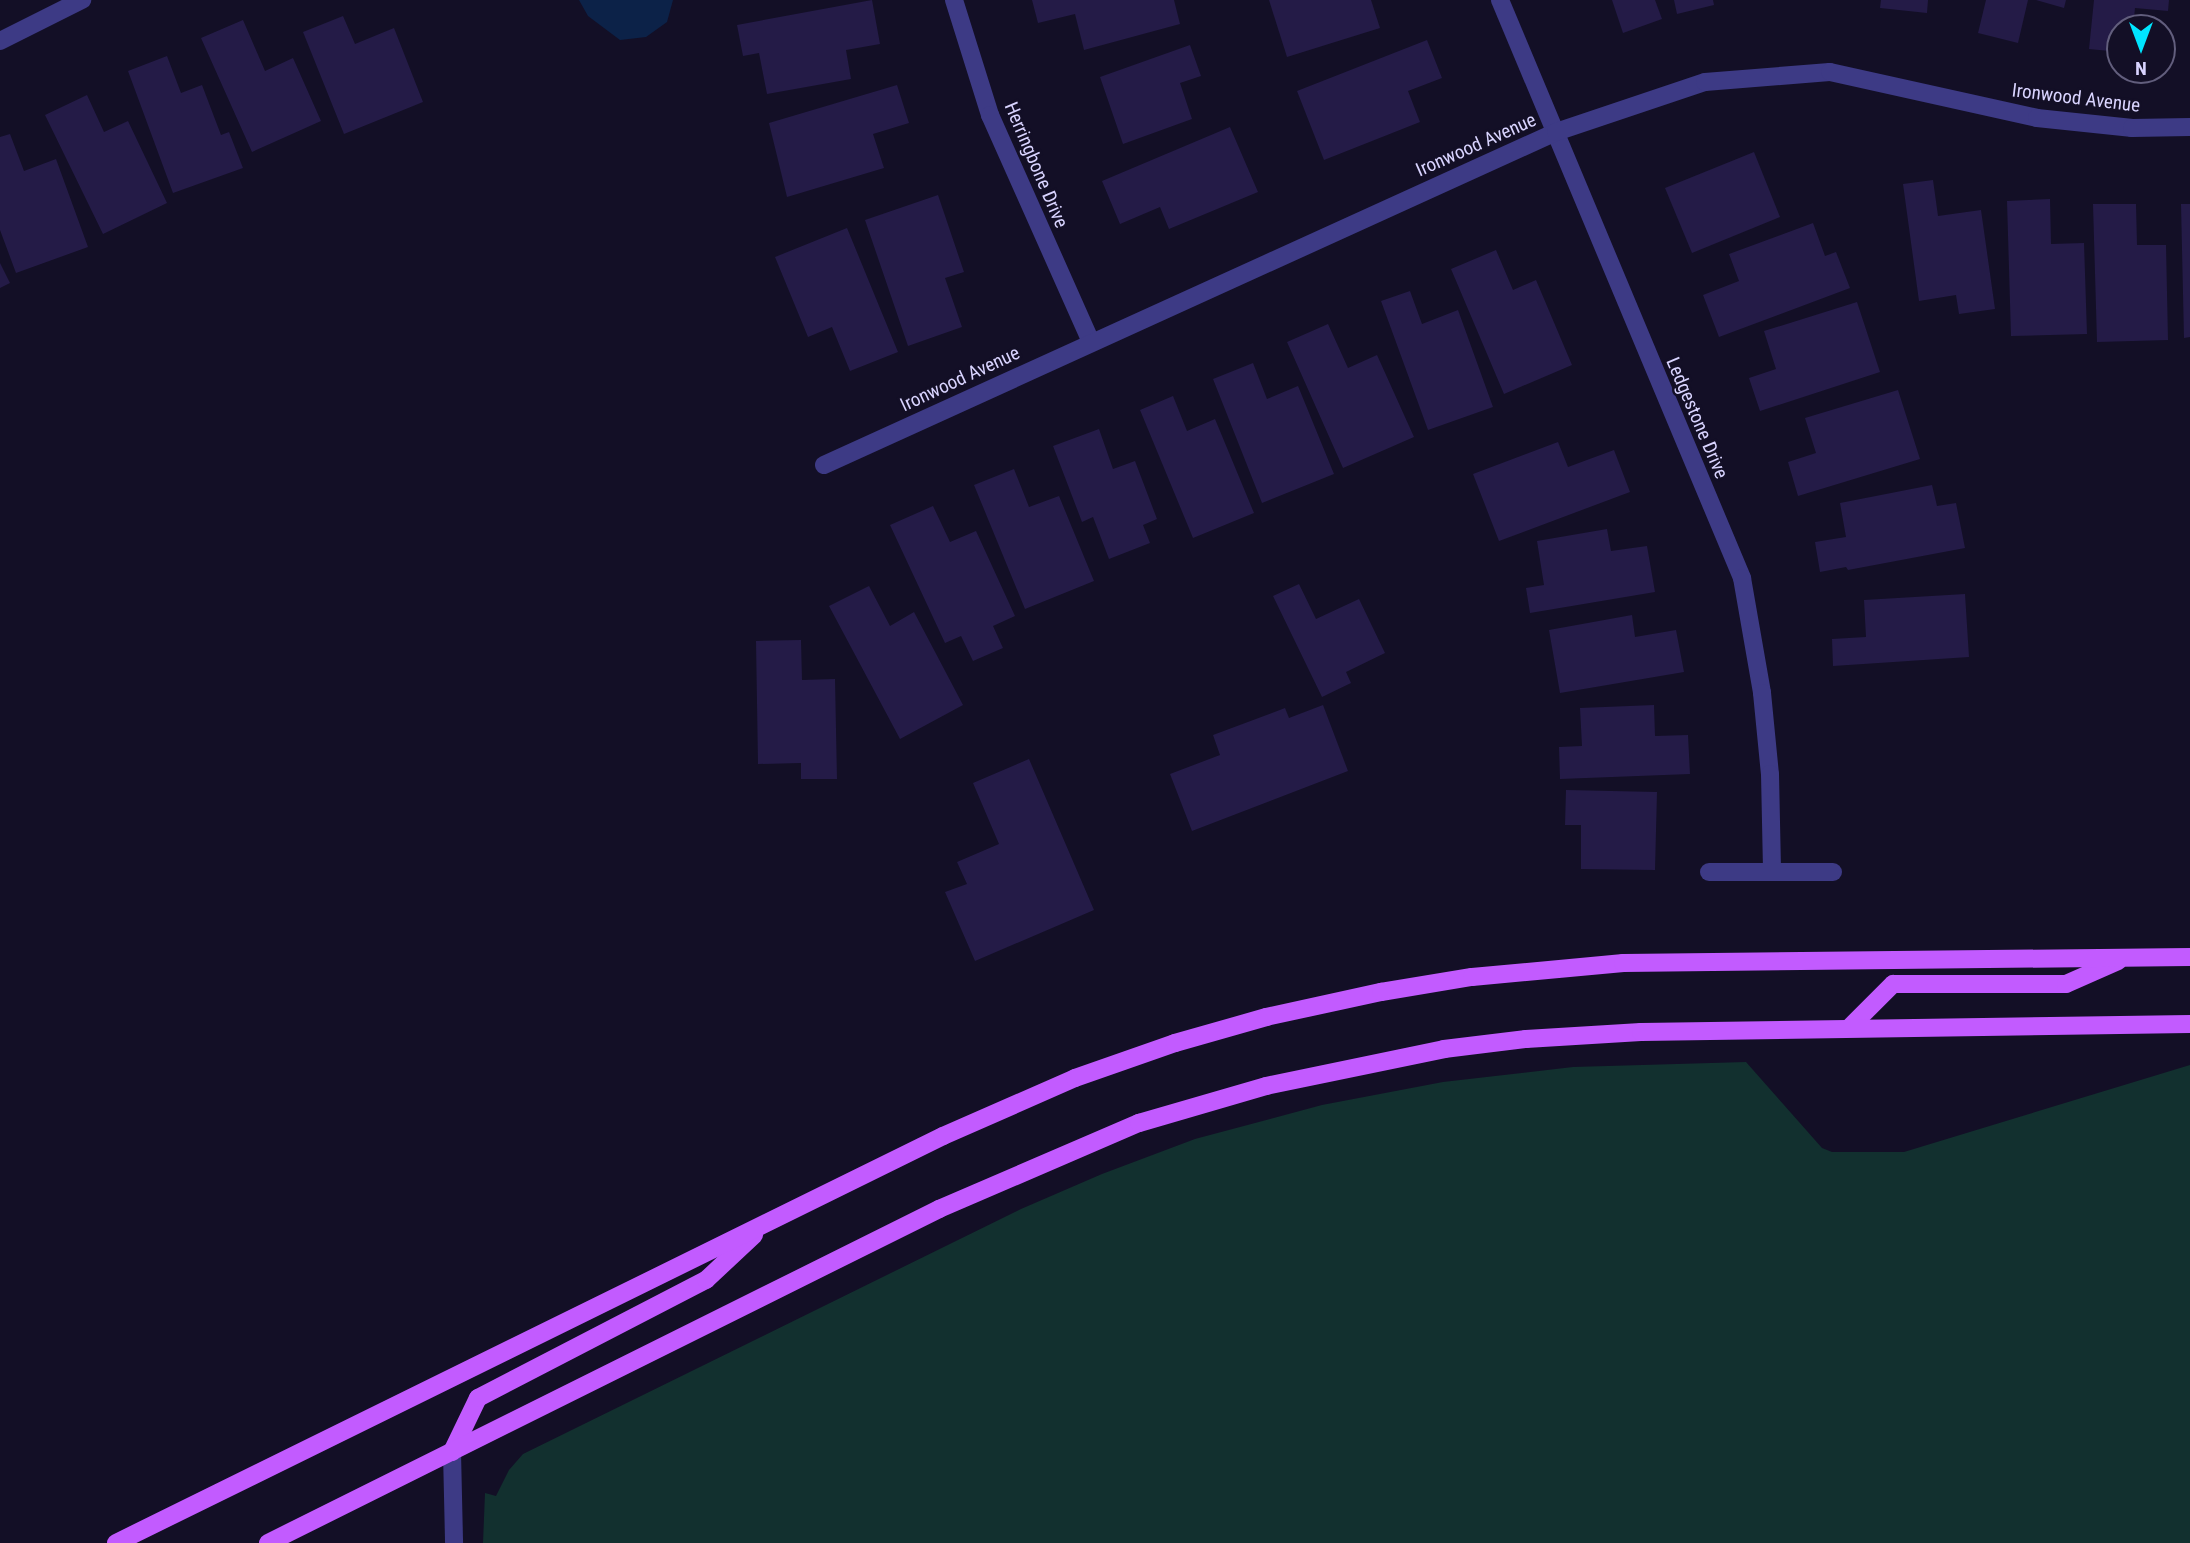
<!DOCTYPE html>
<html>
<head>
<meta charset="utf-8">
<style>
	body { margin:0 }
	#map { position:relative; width:2190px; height:1543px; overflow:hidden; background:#130f26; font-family:"Roboto Condensed",sans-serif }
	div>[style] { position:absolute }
	.green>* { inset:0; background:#12302f }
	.water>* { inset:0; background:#0c2248 }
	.building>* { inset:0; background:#241b47 }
	.minor>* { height:18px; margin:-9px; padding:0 9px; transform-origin:9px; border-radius:9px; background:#3d3a85 }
	.primary>* { height:18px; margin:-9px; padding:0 9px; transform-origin:9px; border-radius:9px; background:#c25bff }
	span { translate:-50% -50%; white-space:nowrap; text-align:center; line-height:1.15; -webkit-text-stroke:5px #130f26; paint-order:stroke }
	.street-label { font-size:19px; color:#d9d4ff }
	.north { position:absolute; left:2106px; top:14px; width:70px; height:70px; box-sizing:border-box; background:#130f26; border:2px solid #625e7d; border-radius:50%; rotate:180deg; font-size:19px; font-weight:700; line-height:28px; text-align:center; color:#d9d4ff }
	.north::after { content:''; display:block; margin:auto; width:24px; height:32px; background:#00e5ff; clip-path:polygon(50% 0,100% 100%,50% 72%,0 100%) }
</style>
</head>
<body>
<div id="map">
	<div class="green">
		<div style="clip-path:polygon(1746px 1062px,1822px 1148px,1832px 1152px,1904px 1152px,2190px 1065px,2190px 1543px,483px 1543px,485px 1493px,496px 1496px,509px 1470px,523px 1454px,1021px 1209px,1102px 1174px,1195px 1139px,1322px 1105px,1443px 1082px,1573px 1067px)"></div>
	</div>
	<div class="water">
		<div style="clip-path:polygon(579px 0,673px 0,667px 22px,646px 37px,620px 40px,588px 16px)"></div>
	</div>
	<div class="building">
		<div style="clip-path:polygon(872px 0,880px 44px,846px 50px,851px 79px,767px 94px,759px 53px,743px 56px,737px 25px)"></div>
		<div style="clip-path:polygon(1032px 0,1174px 0,1180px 24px,1084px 50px,1075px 14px,1038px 23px)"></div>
		<div style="clip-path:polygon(1269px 0,1371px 0,1380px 28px,1287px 57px)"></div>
		<div style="clip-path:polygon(1612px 0,1655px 0,1662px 19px,1623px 33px)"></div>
		<div style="clip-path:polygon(1674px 0,1713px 0,1714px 5px,1677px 14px)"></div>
		<div style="clip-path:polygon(1881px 0,1928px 0,1927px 13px,1880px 8px)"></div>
		<div style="clip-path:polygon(1986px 0,2028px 0,2018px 43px,1978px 33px)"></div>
		<div style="clip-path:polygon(2036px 0,2066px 0,2064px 8px)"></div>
		<div style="clip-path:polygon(2094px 0,2169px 0,2168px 11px,2135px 8px,2133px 28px,2120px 28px,2120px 52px,2089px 49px)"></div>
		<div style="clip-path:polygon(343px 16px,355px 44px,394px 28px,423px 102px,344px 134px,303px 32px)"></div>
		<div style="clip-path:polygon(243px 20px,265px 71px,293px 58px,321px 121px,252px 152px,201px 38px)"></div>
		<div style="clip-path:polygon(1427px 40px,1442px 78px,1408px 91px,1420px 122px,1324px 160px,1297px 91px)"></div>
		<div style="clip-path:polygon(1190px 45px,1201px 76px,1180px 83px,1192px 119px,1123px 144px,1100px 77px)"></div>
		<div style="clip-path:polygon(167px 56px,181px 93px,202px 85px,221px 135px,229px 132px,243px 168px,173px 193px,128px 71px)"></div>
		<div style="clip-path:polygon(897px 85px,909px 123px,873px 134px,884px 168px,787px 197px,769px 123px)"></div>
		<div style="clip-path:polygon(87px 95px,104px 132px,128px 121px,167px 203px,103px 234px,45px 115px)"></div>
		<div style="clip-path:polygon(1230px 127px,1258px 192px,1169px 229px,1160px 207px,1120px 224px,1102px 181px)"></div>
		<div style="clip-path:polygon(10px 134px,24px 171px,56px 159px,88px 247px,16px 273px,0 230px,0 137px)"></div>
		<div style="clip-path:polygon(1754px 152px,1780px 217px,1692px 253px,1665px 188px)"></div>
		<div style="clip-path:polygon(1933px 180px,1938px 216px,1981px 210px,1995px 309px,1959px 314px,1956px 295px,1919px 301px,1903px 184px)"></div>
		<div style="clip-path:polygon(938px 195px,964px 272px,945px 278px,962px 327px,908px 346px,865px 220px)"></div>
		<div style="clip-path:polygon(2050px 199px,2051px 244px,2084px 243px,2087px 334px,2011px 336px,2007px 201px)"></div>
		<div style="clip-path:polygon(2093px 204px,2136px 204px,2137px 245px,2166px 245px,2168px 340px,2097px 342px)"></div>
		<div style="clip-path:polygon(2181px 204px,2190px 204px,2190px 337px,2184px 338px)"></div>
		<div style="clip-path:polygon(1813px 223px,1825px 256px,1836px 252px,1850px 288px,1719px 337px,1703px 295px,1739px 281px,1729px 254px)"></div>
		<div style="clip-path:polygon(847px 228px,898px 352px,850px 371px,832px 327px,808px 337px,775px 257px)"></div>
		<div style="clip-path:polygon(1496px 250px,1513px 290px,1536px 280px,1572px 365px,1504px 394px,1451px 269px)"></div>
		<div style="clip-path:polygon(0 263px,10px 283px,0 288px)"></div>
		<div style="clip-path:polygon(1410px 291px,1422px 324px,1458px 310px,1493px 407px,1428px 430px,1381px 301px)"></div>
		<div style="clip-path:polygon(1857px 302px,1880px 372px,1760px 411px,1749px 378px,1776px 369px,1764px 331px)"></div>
		<div style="clip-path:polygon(1328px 324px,1348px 368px,1377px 355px,1414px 437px,1343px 468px,1287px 342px)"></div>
		<div style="clip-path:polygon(1253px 363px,1267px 399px,1298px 386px,1334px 474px,1262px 503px,1213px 379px)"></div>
		<div style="clip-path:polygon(1898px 390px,1920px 459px,1798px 496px,1788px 462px,1816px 453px,1805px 418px)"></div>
		<div style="clip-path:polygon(1173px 396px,1187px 431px,1215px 419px,1254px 513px,1193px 538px,1140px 410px)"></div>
		<div style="clip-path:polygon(1099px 429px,1113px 469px,1135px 461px,1157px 519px,1143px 525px,1150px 543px,1109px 559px,1093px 517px,1082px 522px,1053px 446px)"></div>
		<div style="clip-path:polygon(1558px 442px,1568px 467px,1614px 450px,1630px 492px,1499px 541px,1473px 474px)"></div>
		<div style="clip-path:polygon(1014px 469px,1029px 507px,1059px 496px,1094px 581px,1025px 609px,974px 485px)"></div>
		<div style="clip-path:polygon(1932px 485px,1937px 506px,1956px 503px,1965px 548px,1848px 570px,1846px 567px,1820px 572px,1815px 542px,1846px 537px,1840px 503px)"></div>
		<div style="clip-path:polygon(933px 506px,950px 542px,976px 531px,1015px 616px,993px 626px,1003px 648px,973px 661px,961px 636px,945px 643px,890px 525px)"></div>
		<div style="clip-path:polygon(1607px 529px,1611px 551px,1647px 546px,1655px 592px,1530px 613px,1526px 588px,1544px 585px,1537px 541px)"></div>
		<div style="clip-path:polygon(1299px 584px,1316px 619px,1359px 599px,1385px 653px,1346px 672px,1351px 683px,1322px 697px,1273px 596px)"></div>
		<div style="clip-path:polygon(869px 586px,890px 626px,914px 612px,963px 705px,900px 739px,829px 606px)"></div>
		<div style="clip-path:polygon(1965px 594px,1969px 657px,1833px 666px,1832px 639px,1866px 637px,1864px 600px)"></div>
		<div style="clip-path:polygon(1632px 615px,1635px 637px,1676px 630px,1684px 672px,1560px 693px,1549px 630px)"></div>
		<div style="clip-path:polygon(801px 640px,802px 680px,835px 679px,837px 779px,801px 779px,801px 763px,758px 764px,756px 641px)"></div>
		<div style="clip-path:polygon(1323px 705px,1348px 771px,1192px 831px,1170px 774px,1220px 755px,1213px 735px,1285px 708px,1289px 718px)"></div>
		<div style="clip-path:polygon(1654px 705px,1655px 736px,1688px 735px,1690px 774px,1560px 779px,1559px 747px,1582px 746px,1580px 708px)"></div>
		<div style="clip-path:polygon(1029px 759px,1094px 910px,975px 961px,945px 892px,967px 884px,957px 862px,999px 844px,973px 783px)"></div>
		<div style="clip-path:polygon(1566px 790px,1657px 792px,1655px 870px,1581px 869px,1581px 825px,1565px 825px)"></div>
	</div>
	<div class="minor">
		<div style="left:954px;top:0;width:121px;rotate:72.6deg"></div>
		<div style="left:990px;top:115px;width:248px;rotate:66deg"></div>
		<div style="left:1500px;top:0;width:627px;rotate:67.28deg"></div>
		<div style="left:1742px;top:578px;width:117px;rotate:80.1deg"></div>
		<div style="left:1762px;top:693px;width:81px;rotate:84.4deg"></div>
		<div style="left:1770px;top:774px;width:98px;rotate:88.8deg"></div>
		<div style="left:0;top:41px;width:92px;rotate:-26.6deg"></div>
		<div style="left:824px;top:465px;width:804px;rotate:-24.46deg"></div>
		<div style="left:1556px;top:132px;width:157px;rotate:-18.6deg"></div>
		<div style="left:1705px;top:82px;width:125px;rotate:-4.6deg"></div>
		<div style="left:1830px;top:72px;width:212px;rotate:12.5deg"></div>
		<div style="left:2037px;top:118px;width:96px;rotate:6deg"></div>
		<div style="left:2132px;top:128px;width:58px;rotate:-1deg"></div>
		<div style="left:1709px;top:872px;width:124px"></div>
		<div style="left:452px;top:1452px;width:91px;rotate:88.7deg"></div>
	</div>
	<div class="primary">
		<div style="left:1850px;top:1027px;width:61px;rotate:-45deg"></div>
		<div style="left:1893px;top:984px;width:173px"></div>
		<div style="left:2066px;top:984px;width:57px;rotate:-23.9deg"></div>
		<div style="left:452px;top:1452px;width:60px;rotate:-64.3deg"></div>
		<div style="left:478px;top:1398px;width:257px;rotate:-27.4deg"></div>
		<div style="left:706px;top:1280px;width:66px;rotate:-43.2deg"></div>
		<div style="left:116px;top:1543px;width:922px;rotate:-26.2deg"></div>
		<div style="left:943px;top:1136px;width:144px;rotate:-23.7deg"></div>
		<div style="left:1075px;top:1078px;width:106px;rotate:-19.3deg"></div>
		<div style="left:1175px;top:1043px;width:95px;rotate:-15.9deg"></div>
		<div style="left:1266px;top:1017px;width:118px;rotate:-12.3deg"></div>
		<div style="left:1381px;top:992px;width:92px;rotate:-9.4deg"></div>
		<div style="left:1472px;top:977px;width:152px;rotate:-5.3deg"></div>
		<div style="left:1623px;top:963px;width:567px;rotate:-0.61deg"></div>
		<div style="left:268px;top:1543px;width:750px;rotate:-26.46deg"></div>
		<div style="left:939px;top:1209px;width:218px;rotate:-23.3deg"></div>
		<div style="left:1139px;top:1123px;width:132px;rotate:-16.2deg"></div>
		<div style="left:1266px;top:1086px;width:182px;rotate:-11.7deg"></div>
		<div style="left:1444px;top:1049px;width:83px;rotate:-7deg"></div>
		<div style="left:1526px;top:1039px;width:115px;rotate:-3.5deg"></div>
		<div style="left:1641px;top:1032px;width:549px;rotate:-0.83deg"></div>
	</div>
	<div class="street-label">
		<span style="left:2076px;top:98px;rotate:7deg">Ironwood Avenue</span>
		<span style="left:1476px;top:145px;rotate:-24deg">Ironwood Avenue</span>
		<span style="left:1036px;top:165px;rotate:67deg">Herringbone Drive</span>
		<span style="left:960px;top:379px;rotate:-25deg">Ironwood Avenue</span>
		<span style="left:1697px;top:418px;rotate:67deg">Ledgestone Drive</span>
	</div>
	<div class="north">N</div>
</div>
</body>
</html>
